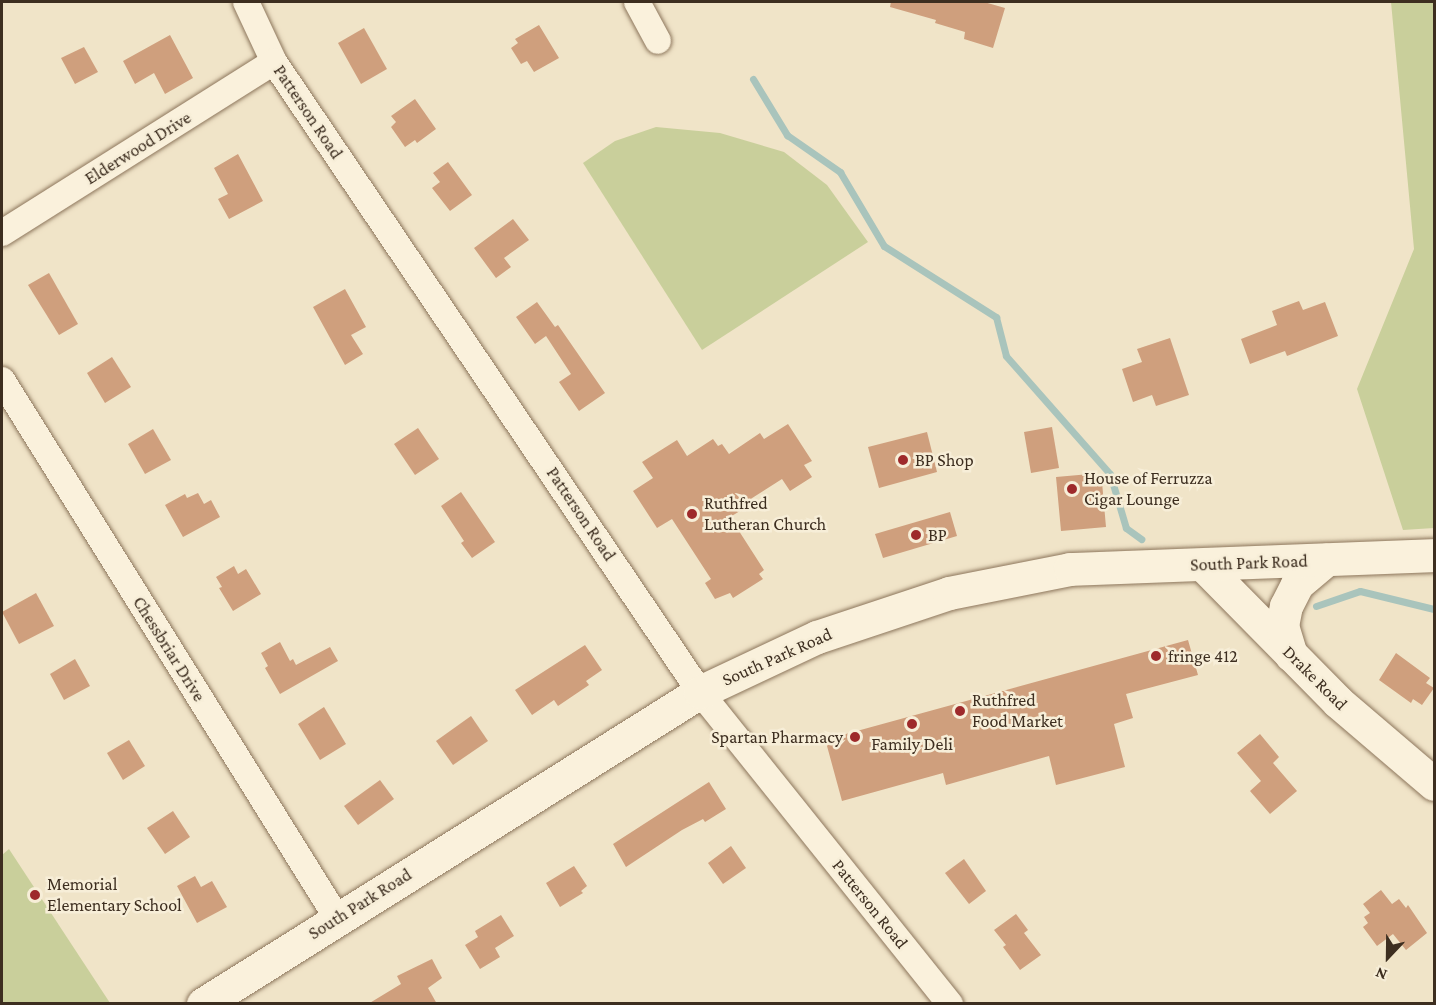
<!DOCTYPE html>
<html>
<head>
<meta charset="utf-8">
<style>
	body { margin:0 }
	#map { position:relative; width:1436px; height:1005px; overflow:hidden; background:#f0e4c8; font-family:"Crimson Pro",serif }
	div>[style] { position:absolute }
	.green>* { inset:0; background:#c9cf9b }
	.stream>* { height:7px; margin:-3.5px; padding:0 3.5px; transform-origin:3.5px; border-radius:3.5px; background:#a9c4bc }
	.building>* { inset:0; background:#cf9f7d }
	.roads { filter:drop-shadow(0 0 2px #8d765c) drop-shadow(0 0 2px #8d765c) }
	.street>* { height:26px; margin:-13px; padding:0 13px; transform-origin:13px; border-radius:13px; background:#faf1dc }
	.secondary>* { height:33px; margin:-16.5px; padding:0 16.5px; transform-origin:16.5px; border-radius:16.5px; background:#faf1dc }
	.dots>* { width:16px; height:16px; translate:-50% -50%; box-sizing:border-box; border:3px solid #f7eed8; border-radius:50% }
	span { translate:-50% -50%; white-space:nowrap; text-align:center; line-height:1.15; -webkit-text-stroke:5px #f7eed8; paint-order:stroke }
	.street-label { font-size:18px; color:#3d2e20 }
	.poi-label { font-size:18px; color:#3d2e20 }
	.left { translate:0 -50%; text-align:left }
	.right { translate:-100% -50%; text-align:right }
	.frame { position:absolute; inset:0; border:3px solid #3d2e20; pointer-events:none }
	.north { position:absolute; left:1358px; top:927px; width:60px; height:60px; -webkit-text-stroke:4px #f7eed8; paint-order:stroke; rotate:202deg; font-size:16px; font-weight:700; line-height:24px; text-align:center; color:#3d2e20 }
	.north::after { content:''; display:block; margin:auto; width:21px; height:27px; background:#3d2e20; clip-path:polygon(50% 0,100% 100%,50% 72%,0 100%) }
</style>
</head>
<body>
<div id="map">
	<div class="green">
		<div style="clip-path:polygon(1391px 2px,1434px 2px,1434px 528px,1403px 530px,1357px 389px,1414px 249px)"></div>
		<div style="clip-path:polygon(656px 127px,720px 133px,784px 152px,827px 185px,868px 242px,702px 350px,583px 163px,615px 141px)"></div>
		<div style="clip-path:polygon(9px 849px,110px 1003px,2px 1003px,2px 855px)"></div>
	</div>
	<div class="stream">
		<div style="left:753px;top:79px;width:66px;rotate:58.7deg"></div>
		<div style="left:787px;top:135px;width:65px;rotate:34.9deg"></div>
		<div style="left:840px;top:172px;width:86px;rotate:59.3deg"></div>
		<div style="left:884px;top:246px;width:133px;rotate:32.4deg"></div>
		<div style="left:996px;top:317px;width:40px;rotate:75.6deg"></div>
		<div style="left:1006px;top:356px;width:157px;rotate:48.6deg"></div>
		<div style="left:1110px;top:474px;width:56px;rotate:73.5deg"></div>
		<div style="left:1126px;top:528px;width:19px;rotate:36deg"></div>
		<div style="left:1316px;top:606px;width:46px;rotate:-18.8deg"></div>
		<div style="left:1360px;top:591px;width:76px;rotate:13.7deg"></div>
	</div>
	<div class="building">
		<div style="clip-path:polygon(891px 2px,984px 2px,1005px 8px,993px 48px,964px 39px,965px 32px,935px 23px,936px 20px,890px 7px)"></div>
		<div style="clip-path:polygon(539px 25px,559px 58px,534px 72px,527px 61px,521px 64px,511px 48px,518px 43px,515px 39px)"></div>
		<div style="clip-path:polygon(364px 28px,387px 69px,361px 84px,338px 43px)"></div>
		<div style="clip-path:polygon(170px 35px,193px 78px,165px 94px,154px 73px,135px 84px,123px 61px)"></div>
		<div style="clip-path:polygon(84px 47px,98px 72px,75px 84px,61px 58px)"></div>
		<div style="clip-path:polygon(415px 99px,436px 129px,417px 143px,415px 140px,405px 147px,391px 127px,396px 122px,391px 116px)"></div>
		<div style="clip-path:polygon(238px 154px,263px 201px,229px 219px,218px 199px,228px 194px,214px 168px)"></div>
		<div style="clip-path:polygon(448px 162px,472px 195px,450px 211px,432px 188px,440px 182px,433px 173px)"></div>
		<div style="clip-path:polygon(513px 219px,529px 240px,504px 258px,511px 267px,496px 278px,474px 248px)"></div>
		<div style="clip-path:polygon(49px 273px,78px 324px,59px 335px,28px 285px)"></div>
		<div style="clip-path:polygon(345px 289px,366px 327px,351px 335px,363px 354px,345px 365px,313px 307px)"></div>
		<div style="clip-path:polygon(1299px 301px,1303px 310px,1325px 302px,1338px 336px,1287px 356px,1285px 351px,1250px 364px,1241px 339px,1277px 325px,1272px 311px)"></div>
		<div style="clip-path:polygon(537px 302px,555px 327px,558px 325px,605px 393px,579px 411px,559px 382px,571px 374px,546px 336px,535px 344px,516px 317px)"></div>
		<div style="clip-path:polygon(1170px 338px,1189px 395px,1156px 406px,1152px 395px,1133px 402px,1122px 369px,1142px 362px,1137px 349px)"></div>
		<div style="clip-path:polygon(112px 357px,131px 387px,105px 403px,87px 373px)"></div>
		<div style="clip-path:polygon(788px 424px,812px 461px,804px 465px,812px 477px,790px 491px,782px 479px,738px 507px,740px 511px,730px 517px,764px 570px,759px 574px,763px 579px,733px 598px,730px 593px,715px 599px,705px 583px,711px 579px,672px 519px,657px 528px,633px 491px,653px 478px,642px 462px,677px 440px,687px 456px,713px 439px,718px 446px,722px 444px,729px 454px,760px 433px,764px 439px)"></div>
		<div style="clip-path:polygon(1052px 427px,1059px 468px,1031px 473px,1024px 432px)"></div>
		<div style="clip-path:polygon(418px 428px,439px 459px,415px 475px,394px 444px)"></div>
		<div style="clip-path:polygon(153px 429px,171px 460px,145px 474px,128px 444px)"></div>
		<div style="clip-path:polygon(927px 432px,937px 472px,879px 488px,868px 447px)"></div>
		<div style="clip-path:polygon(1090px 474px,1090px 483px,1102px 482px,1106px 527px,1061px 531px,1056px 477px)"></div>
		<div style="clip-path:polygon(461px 492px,495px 542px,472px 558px,461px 543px,464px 541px,441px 506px)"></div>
		<div style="clip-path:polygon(198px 493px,204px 504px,211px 500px,220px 517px,183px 537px,165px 505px,185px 494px,187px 498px)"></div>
		<div style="clip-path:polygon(950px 512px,957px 536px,883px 558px,875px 534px)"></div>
		<div style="clip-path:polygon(234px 566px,238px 574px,246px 569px,261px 594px,233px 611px,219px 588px,222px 587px,216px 577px)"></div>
		<div style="clip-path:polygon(36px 593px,54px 626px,19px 644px,2px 612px)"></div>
		<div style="clip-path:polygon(1188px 640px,1198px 675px,1126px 694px,1133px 718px,1114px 724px,1125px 767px,1056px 785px,1049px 756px,946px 785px,943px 773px,842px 801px,827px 746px,835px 737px)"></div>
		<div style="clip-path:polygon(280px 642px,290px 661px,293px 659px,296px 665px,330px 647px,338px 661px,280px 694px,265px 668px,268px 666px,261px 653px)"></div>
		<div style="clip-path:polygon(585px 645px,602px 670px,586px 681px,589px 685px,558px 706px,554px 700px,532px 715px,515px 690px)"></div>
		<div style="clip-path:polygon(1396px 653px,1430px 678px,1426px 683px,1434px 688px,1422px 705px,1413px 699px,1411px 703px,1379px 680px)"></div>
		<div style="clip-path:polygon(75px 659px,90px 686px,64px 700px,50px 674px)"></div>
		<div style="clip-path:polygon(324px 707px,346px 744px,320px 760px,298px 724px)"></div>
		<div style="clip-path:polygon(471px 716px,488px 741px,453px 765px,436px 741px)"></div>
		<div style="clip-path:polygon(1260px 734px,1279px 757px,1273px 763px,1297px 791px,1270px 814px,1250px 791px,1261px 781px,1237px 753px)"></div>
		<div style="clip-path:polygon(129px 740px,145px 766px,123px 780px,107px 753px)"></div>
		<div style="clip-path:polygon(380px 780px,394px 799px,358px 825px,344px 806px)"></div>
		<div style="clip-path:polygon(709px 782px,726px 809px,705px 822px,703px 819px,682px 830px,626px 867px,613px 844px)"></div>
		<div style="clip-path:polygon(173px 811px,190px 837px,165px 854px,147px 828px)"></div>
		<div style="clip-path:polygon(731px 846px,746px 868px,723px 884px,708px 863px)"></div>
		<div style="clip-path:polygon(964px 859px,986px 891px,969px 904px,945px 873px)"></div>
		<div style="clip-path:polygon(574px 866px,587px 886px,581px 891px,583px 893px,560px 907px,546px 883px)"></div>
		<div style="clip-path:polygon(195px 876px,201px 887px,212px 881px,227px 907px,197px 923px,177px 886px)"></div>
		<div style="clip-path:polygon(1381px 890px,1392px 904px,1399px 899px,1406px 908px,1408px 905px,1427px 933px,1406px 950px,1393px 934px,1377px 946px,1363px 927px,1368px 923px,1364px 917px,1370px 913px,1363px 904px)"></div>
		<div style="clip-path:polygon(1016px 914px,1028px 930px,1024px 933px,1041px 955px,1020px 970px,1003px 947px,1006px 945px,994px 930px)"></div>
		<div style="clip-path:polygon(501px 915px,514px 936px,495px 948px,500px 957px,480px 969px,465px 945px,478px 937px,475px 931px)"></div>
		<div style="clip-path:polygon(432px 959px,442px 978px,428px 988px,437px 1004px,368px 1004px,401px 984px,397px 976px)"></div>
	</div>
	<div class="roads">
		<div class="street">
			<div style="left:246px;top:2px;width:66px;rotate:65deg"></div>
			<div style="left:274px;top:62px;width:761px;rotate:55.93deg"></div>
			<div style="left:700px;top:692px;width:400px;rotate:51.3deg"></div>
			<div style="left:637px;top:2px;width:44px;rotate:61.7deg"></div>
			<div style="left:2px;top:233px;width:321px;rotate:-32.2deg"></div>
			<div style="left:2px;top:380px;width:634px;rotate:58.09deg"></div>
		</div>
		<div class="secondary">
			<div style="left:1203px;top:565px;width:192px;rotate:45.4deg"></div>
			<div style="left:1338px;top:702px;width:126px;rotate:40.5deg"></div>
			<div style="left:1291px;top:655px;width:30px;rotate:-107deg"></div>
			<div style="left:1282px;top:626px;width:20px;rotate:-79deg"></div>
			<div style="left:1286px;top:606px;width:25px;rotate:-63deg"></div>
			<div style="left:1297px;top:584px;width:38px;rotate:-40deg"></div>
			<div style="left:203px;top:1004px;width:587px;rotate:-32.12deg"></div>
			<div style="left:700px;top:692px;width:129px;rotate:-25.2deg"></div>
			<div style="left:817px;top:637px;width:139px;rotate:-18.4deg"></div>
			<div style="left:949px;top:593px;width:123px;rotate:-11.2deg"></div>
			<div style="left:1070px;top:569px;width:364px;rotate:-2.2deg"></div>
		</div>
	</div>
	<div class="dots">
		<div style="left:903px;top:460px;background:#9e2a2b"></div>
		<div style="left:1072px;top:489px;background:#9e2a2b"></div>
		<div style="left:692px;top:514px;background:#9e2a2b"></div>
		<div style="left:916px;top:535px;background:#9e2a2b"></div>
		<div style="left:1156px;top:656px;background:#9e2a2b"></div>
		<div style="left:960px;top:711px;background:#9e2a2b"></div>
		<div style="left:912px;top:724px;background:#9e2a2b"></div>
		<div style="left:855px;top:737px;background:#9e2a2b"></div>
		<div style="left:35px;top:895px;background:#9e2a2b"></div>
	</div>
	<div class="street-label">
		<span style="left:308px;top:112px;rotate:56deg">Patterson Road</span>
		<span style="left:138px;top:148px;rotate:-32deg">Elderwood Drive</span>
		<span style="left:581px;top:514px;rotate:56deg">Patterson Road</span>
		<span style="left:1249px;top:563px;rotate:-2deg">South Park Road</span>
		<span style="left:169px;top:649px;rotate:58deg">Chessbriar Drive</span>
		<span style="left:777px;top:657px;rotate:-24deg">South Park Road</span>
		<span style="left:1315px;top:678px;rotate:45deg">Drake Road</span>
		<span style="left:360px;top:904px;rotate:-32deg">South Park Road</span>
		<span style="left:870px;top:904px;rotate:51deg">Patterson Road</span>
	</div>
	<div class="poi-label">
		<span class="left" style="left:915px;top:460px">BP Shop</span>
		<span class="left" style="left:1084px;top:489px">House of Ferruzza<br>Cigar Lounge</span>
		<span class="left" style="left:704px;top:514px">Ruthfred<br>Lutheran Church</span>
		<span class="left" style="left:928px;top:535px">BP</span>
		<span class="left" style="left:1168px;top:656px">fringe 412</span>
		<span class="left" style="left:972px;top:711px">Ruthfred<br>Food Market</span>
		<span class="right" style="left:843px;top:737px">Spartan Pharmacy</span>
		<span style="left:912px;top:744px">Family Deli</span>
		<span class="left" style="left:47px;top:895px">Memorial<br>Elementary School</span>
	</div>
	<div class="frame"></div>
	<div class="north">N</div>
</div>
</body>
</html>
